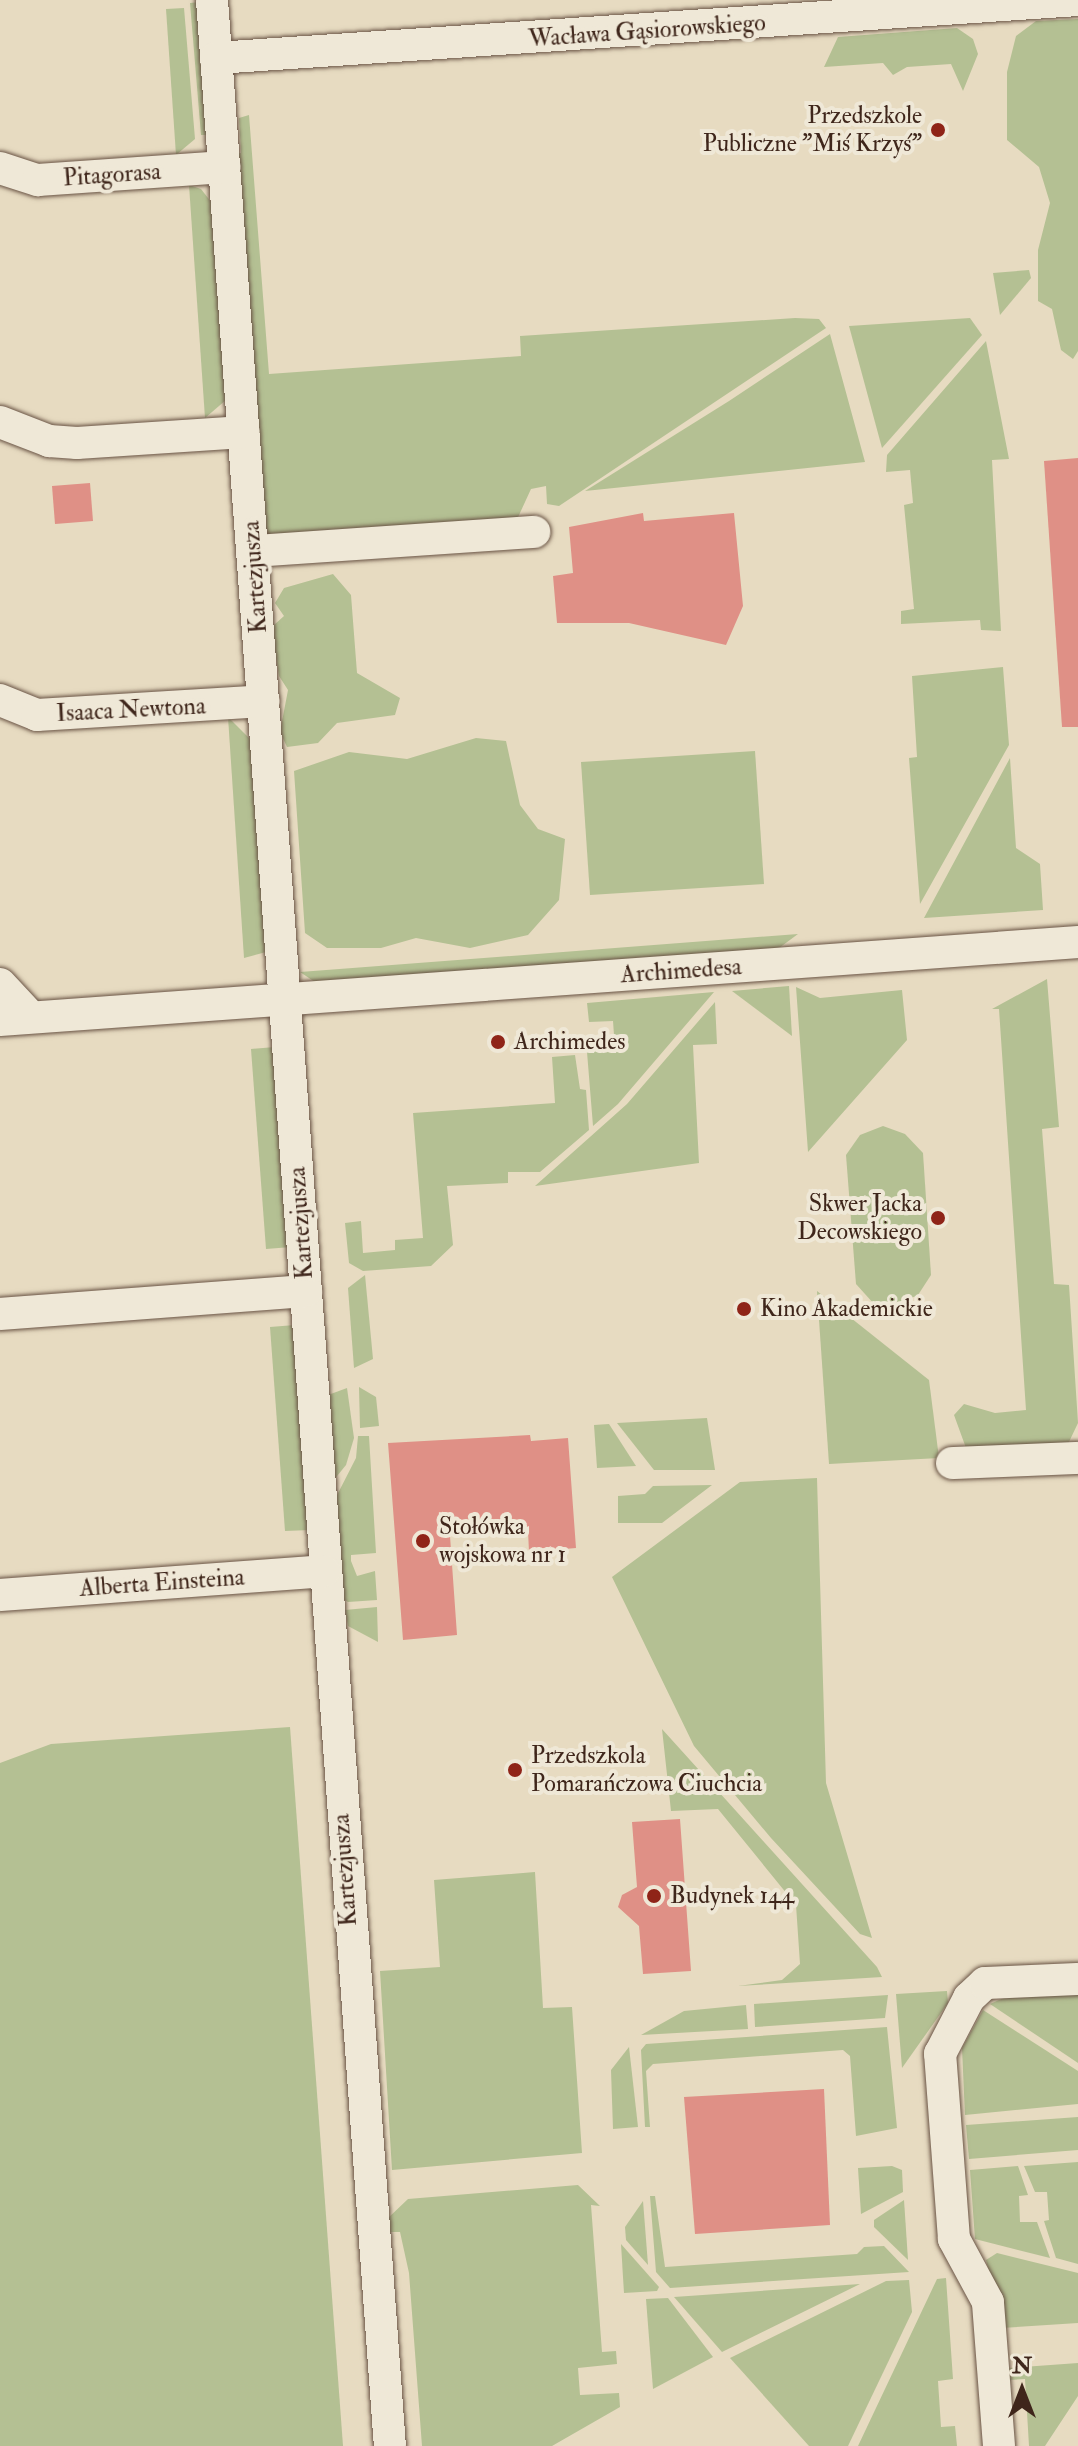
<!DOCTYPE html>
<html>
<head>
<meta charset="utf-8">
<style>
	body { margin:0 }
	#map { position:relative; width:1078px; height:2446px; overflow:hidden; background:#e7dbc1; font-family:"IM FELL Double Pica",serif }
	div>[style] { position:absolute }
	.green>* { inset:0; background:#b4c093 }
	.building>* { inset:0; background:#df9086 }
	.roads { filter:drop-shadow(0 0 2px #695344) drop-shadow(0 0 2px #695344) }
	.minor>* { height:32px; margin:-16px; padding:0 16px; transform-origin:16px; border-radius:16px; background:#efe8d7 }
	.dots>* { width:22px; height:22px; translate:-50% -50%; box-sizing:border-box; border:4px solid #efe8d7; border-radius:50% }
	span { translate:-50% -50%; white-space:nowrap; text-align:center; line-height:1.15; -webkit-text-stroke:8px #efe8d7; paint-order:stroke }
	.street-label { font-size:24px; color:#3f261b }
	.poi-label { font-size:24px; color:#3f261b }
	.right { translate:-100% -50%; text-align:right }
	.left { translate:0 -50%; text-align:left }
	.north { position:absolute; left:982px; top:2350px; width:80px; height:80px; -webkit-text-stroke:6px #efe8d7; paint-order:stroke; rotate:0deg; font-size:22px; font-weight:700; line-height:32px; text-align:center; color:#3f261b }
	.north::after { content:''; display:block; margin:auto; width:28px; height:36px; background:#3f261b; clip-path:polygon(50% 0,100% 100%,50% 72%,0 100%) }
</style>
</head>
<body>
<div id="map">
	<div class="green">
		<div style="clip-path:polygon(201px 2px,210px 135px,201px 135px,190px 3px)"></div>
		<div style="clip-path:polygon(184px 8px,195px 139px,176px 155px,166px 9px)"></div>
		<div style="clip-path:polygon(1078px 19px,1078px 351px,1073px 359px,1061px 350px,1052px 309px,1038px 301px,1038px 250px,1050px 203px,1039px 167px,1007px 140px,1007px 72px,1016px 36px,1036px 21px)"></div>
		<div style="clip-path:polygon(957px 28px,973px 39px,978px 54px,963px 91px,951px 64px,907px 67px,893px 75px,883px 63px,824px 67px,838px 37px)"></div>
		<div style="clip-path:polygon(249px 115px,269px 374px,521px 356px,520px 336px,795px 318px,819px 319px,826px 328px,559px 506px,547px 504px,546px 486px,531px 489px,514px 526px,264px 547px,234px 154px,241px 153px,239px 118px)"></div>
		<div style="clip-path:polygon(189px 185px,201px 189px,215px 207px,226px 400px,205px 418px)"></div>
		<div style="clip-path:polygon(1029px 270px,1031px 278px,1000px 315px,993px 273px)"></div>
		<div style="clip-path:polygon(970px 318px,982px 335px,882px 448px,849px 326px)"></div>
		<div style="clip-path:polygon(830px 334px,865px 462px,585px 491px,729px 401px)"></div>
		<div style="clip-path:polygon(986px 341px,1009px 459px,992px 460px,1001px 631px,981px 630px,980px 620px,901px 624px,901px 611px,914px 609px,904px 505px,913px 503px,910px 470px,886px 472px,887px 455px)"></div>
		<div style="clip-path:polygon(333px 574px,351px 595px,357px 673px,400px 698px,395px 715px,337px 723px,318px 743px,287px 747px,280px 732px,288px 690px,279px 676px,274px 645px,274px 625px,284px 616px,275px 603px,284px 588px)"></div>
		<div style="clip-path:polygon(1003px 667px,1009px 745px,920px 904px,909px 758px,917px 757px,912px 676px)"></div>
		<div style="clip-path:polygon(228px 717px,254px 743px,266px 952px,244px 958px)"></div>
		<div style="clip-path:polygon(476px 738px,506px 741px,520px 805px,538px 829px,565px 839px,559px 900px,528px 935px,470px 948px,416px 938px,381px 948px,327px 948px,305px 933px,294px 771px,349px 752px,407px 759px)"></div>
		<div style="clip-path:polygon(755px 751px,764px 884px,590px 895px,581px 762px)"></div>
		<div style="clip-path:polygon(1010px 758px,1016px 848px,1040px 864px,1043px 910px,924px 918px)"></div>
		<div style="clip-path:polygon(798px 934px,775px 951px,318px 984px,300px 972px)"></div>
		<div style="clip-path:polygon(1047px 979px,1059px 1127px,1042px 1129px,1054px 1284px,1069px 1285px,1078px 1423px,1068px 1444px,966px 1448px,954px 1415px,964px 1404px,995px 1413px,1026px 1410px,999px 1009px,992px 1009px)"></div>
		<div style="clip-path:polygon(789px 986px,792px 1036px,732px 991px)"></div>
		<div style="clip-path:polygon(796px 987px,820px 998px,902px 990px,907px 1040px,808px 1152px)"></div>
		<div style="clip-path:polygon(714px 992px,618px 1104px,593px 1126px,587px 1052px,615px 1049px,613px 1021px,589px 1022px,587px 1003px)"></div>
		<div style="clip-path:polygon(715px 1002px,717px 1044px,693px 1045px,699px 1163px,535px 1186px,627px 1104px)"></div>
		<div style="clip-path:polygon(275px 1047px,291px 1247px,266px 1249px,251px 1049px)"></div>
		<div style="clip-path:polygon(575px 1055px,580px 1089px,586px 1090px,589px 1130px,540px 1172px,508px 1172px,508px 1183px,447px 1186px,453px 1245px,431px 1266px,363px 1271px,349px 1263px,345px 1223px,361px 1221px,363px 1253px,395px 1250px,395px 1240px,423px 1238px,413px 1113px,555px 1103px,552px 1057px)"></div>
		<div style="clip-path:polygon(883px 1126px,905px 1134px,923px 1153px,931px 1275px,918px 1295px,891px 1307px,874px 1304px,856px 1284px,846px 1155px,860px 1135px)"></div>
		<div style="clip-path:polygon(365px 1275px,373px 1359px,354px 1368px,348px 1288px)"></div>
		<div style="clip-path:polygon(817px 1291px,929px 1380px,939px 1458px,829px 1464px)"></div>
		<div style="clip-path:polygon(295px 1325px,310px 1530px,285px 1531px,270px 1327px)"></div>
		<div style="clip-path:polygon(359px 1387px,376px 1397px,379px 1426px,360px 1428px)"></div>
		<div style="clip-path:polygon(347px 1388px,354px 1438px,346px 1465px,329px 1486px,328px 1395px)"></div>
		<div style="clip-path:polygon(707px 1418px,715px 1470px,654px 1470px,617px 1423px)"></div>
		<div style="clip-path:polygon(609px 1424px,636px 1466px,597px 1468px,594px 1425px)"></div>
		<div style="clip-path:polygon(358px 1436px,369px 1436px,376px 1553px,351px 1555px,351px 1561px,357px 1576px,375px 1571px,377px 1600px,348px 1602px,340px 1597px,333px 1503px,356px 1458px)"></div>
		<div style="clip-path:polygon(817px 1478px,826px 1783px,872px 1938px,860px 1934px,771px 1838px,694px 1746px,612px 1577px,740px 1482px)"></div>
		<div style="clip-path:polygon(712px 1485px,662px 1523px,618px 1523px,618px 1496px,645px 1494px,653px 1486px)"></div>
		<div style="clip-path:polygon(377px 1607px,378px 1642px,348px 1626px,345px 1610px)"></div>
		<div style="clip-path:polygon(290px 1727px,343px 2446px,0 2446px,0 1763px,51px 1744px)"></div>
		<div style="clip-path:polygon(662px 1729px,877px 1967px,882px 1977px,738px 1986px,782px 1980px,800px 1964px,796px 1905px,718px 1809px,671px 1811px)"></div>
		<div style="clip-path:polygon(535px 1872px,543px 2008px,572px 2007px,582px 2153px,392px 2170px,380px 1971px,440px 1967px,434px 1880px)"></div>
		<div style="clip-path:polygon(1078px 1990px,1078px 2063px,990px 2004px,1008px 1996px)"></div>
		<div style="clip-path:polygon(947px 1991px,948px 2003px,902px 2068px,896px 1994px)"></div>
		<div style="clip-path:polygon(888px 1995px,885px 2018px,755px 2027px,754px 2004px)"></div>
		<div style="clip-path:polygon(746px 2005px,748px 2029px,641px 2035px,684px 2011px)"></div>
		<div style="clip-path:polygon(983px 2010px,1078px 2071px,1078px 2104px,965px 2115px,962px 2048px)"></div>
		<div style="clip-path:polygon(887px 2027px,897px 2128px,856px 2136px,850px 2056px,843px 2050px,653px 2064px,646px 2071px,650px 2127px,645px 2127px,641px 2050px,646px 2044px)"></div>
		<div style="clip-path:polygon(629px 2047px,638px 2127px,613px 2129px,611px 2070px)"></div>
		<div style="clip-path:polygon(1078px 2117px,1078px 2150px,969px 2159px,966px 2125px)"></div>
		<div style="clip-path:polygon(1078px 2162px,1078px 2264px,1056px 2258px,1044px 2221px,1049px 2220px,1047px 2192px,1035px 2192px,1024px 2166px)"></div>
		<div style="clip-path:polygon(892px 2166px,902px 2170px,903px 2192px,861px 2214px,858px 2168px)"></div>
		<div style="clip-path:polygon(1018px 2166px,1028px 2195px,1019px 2196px,1020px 2222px,1037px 2222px,1050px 2258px,975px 2239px,970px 2170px)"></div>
		<div style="clip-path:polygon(578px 2185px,600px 2206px,591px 2205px,602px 2352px,616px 2351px,617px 2364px,578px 2368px,580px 2395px,619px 2393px,620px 2407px,552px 2446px,422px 2446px,409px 2273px,400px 2232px,386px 2232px,387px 2219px,408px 2199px)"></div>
		<div style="clip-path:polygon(650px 2196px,655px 2196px,665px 2267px,857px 2254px,864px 2247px,884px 2246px,909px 2272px,670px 2288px,656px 2272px)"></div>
		<div style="clip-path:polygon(904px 2200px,908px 2260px,874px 2227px,874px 2220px)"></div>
		<div style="clip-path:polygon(643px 2201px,648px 2265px,626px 2240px,625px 2227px)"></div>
		<div style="clip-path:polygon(621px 2244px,659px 2287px,657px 2291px,624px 2293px)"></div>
		<div style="clip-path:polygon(997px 2253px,1078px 2273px,1078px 2323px,1002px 2328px,986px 2260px)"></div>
		<div style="clip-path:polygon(946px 2278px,953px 2379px,938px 2381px,941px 2427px,955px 2426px,957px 2446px,858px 2446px,937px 2279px)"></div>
		<div style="clip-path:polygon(909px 2280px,912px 2312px,848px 2446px,809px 2446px,730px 2358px,886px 2281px)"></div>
		<div style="clip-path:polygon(860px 2284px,722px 2352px,674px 2297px)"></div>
		<div style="clip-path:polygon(668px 2298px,713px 2357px,653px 2389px,646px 2299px)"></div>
		<div style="clip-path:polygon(1078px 2363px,1078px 2396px,1045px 2446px,1029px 2446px,1025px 2379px,1009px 2380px,1009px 2368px)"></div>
	</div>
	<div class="building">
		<div style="clip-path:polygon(1078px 458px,1078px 727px,1062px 727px,1044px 461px)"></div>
		<div style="clip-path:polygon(90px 483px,93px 521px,55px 524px,52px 486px)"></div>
		<div style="clip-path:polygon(643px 513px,644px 521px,734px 513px,743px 606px,726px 645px,629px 623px,557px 623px,553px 576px,573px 573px,569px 527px)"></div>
		<div style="clip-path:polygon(530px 1435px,531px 1441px,568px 1438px,576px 1548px,529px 1552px,528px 1531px,450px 1536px,457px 1635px,403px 1640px,388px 1443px)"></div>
		<div style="clip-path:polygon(680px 1819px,691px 1971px,643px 1974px,639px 1926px,618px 1907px,622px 1895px,637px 1887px,632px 1822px)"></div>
		<div style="clip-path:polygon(824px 2089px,830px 2225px,695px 2234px,684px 2097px)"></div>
	</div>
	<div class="roads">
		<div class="minor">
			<div style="left:212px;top:0;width:2452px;rotate:85.84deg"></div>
			<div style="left:216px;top:58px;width:864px;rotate:-3.85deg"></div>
			<div style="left:0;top:168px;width:40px;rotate:18deg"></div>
			<div style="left:38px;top:180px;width:187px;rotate:-4deg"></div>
			<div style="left:0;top:422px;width:53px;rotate:21.2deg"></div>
			<div style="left:49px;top:441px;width:28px;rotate:4deg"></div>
			<div style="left:77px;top:443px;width:167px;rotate:-3.8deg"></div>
			<div style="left:254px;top:551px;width:281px;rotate:-3.9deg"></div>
			<div style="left:0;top:700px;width:40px;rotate:22deg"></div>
			<div style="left:37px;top:715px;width:227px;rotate:-3.5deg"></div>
			<div style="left:0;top:984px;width:41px;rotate:47deg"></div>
			<div style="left:0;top:1020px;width:1081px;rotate:-4.14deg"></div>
			<div style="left:0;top:1314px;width:307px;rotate:-4.3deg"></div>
			<div style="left:952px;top:1463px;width:126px;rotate:-2.3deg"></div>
			<div style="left:0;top:1595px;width:325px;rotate:-4.2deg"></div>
			<div style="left:999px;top:2446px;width:144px;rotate:-94.4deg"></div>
			<div style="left:988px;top:2302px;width:72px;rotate:-118.4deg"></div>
			<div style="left:954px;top:2239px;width:186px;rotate:-94.3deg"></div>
			<div style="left:940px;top:2054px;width:63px;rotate:-62.6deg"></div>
			<div style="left:969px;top:1998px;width:22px;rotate:-43deg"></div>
			<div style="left:985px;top:1983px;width:93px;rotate:-2.5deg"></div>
		</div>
	</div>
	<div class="dots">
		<div style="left:938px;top:130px;background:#8f2418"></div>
		<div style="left:498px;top:1042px;background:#8f2418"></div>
		<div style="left:938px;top:1218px;background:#8f2418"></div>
		<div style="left:744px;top:1309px;background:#8f2418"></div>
		<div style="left:423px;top:1541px;background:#8f2418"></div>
		<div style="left:515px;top:1770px;background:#8f2418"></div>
		<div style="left:654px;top:1896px;background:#8f2418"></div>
	</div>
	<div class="street-label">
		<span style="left:647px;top:31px;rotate:-4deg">Wacława Gąsiorowskiego</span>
		<span style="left:112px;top:175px;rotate:-4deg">Pitagorasa</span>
		<span style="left:255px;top:577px;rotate:-94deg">Kartezjusza</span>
		<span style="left:131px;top:710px;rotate:-3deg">Isaaca Newtona</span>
		<span style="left:681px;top:971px;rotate:-4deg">Archimedesa</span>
		<span style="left:301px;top:1223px;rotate:-94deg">Kartezjusza</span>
		<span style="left:162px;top:1583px;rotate:-4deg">Alberta Einsteina</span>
		<span style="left:345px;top:1870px;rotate:-94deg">Kartezjusza</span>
	</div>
	<div class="poi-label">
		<span class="right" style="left:922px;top:130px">Przedszkole<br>Publiczne "Miś Krzyś"</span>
		<span class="left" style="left:514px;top:1042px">Archimedes</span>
		<span class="right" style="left:922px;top:1218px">Skwer Jacka<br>Decowskiego</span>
		<span class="left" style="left:760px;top:1309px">Kino Akademickie</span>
		<span class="left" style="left:439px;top:1541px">Stołówka<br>wojskowa nr 1</span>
		<span class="left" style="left:531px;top:1770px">Przedszkola<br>Pomarańczowa Ciuchcia</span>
		<span class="left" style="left:670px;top:1896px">Budynek 144</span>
	</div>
	<div class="north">N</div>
</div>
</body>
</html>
